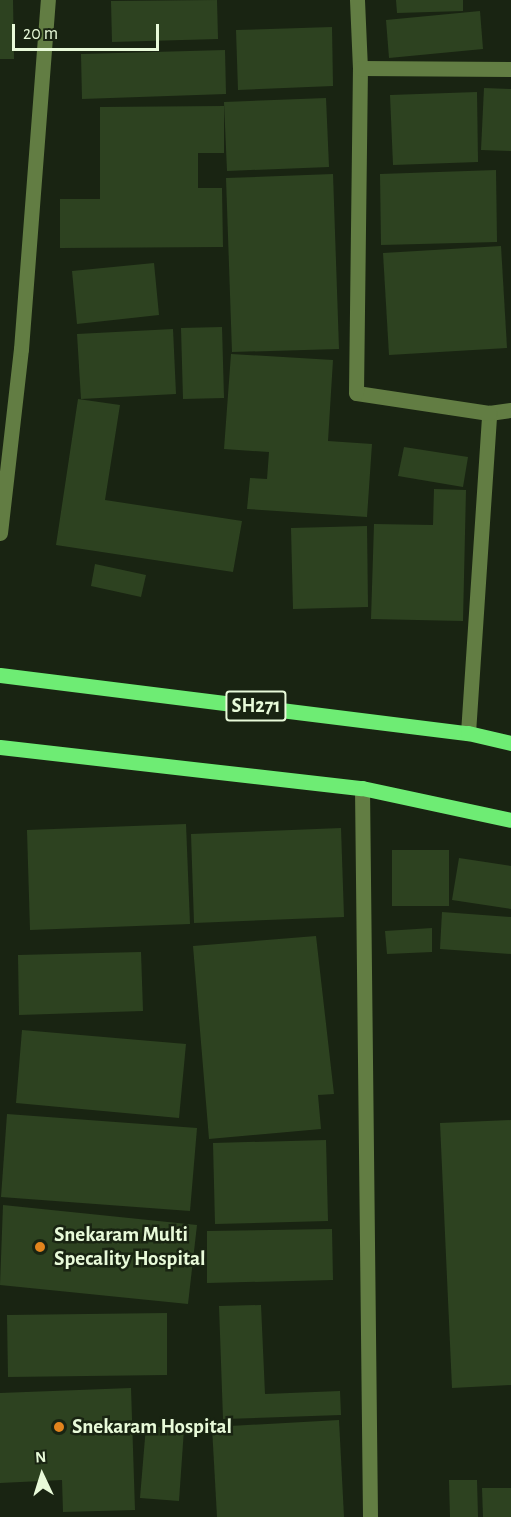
<!DOCTYPE html>
<html>
<head>
<meta charset="utf-8">
<style>
	body { margin:0 }
	#map { position:relative; width:511px; height:1517px; overflow:hidden; background:#192412; font-family:"Alegreya Sans",sans-serif }
	div>[style] { position:absolute }
	.building>* { inset:0; background:#2d4220 }
	.minor>* { height:15px; margin:-7.5px; padding:0 7.5px; transform-origin:7.5px; border-radius:7.5px; background:#627d43 }
	.major>* { height:15px; margin:-7.5px; padding:0 7.5px; transform-origin:7.5px; border-radius:7.5px; background:#6eec74 }
	.dots>* { width:16px; height:16px; translate:-50% -50%; box-sizing:border-box; border:3px solid #192412; border-radius:50% }
	span { translate:-50% -50%; white-space:nowrap; text-align:center; line-height:1.15; -webkit-text-stroke:5px #192412; paint-order:stroke }
	.shield-label span { padding:2px 4px; background:#192412; border:2px solid; border-radius:4px; -webkit-text-stroke-width:0 }
	.shield-label { font-size:20px; color:#e8fad9; font-weight:700 }
	.poi-label { font-size:21px; color:#e8fad9; font-weight:700 }
	.left { translate:0 -50%; text-align:left }
	.north { position:absolute; left:12px; top:1445px; width:60px; height:60px; -webkit-text-stroke:4px #192412; paint-order:stroke; rotate:356deg; font-size:16px; font-weight:700; line-height:24px; text-align:center; color:#e8fad9 }
	.north::after { content:''; display:block; margin:auto; width:21px; height:27px; background:#e8fad9; clip-path:polygon(50% 0,100% 100%,50% 72%,0 100%) }
	.scale { position:absolute; left:12px; top:24px; width:147px; height:27px; box-sizing:border-box; border:3px solid #e8fad9; border-top:0; padding-left:8px; font-size:18px; line-height:21px; white-space:nowrap; color:#e8fad9; -webkit-text-stroke:4px #192412; paint-order:stroke }
</style>
</head>
<body>
<div id="map">
	<div class="building">
		<div style="clip-path:polygon(0 0,13px 0,14px 59px,0 59px)"></div>
		<div style="clip-path:polygon(217px 0,218px 39px,112px 42px,111px 1px)"></div>
		<div style="clip-path:polygon(396px 0,463px 0,463px 11px,397px 13px)"></div>
		<div style="clip-path:polygon(480px 11px,483px 49px,389px 58px,386px 20px)"></div>
		<div style="clip-path:polygon(332px 27px,333px 86px,238px 90px,236px 30px)"></div>
		<div style="clip-path:polygon(225px 50px,226px 94px,82px 99px,81px 54px)"></div>
		<div style="clip-path:polygon(484px 88px,511px 89px,511px 151px,481px 150px)"></div>
		<div style="clip-path:polygon(477px 92px,478px 162px,393px 165px,390px 95px)"></div>
		<div style="clip-path:polygon(326px 98px,329px 167px,227px 171px,224px 102px)"></div>
		<div style="clip-path:polygon(224px 106px,224px 153px,198px 153px,198px 188px,222px 188px,223px 247px,60px 248px,60px 199px,100px 199px,100px 107px)"></div>
		<div style="clip-path:polygon(496px 170px,497px 242px,381px 245px,380px 174px)"></div>
		<div style="clip-path:polygon(333px 174px,339px 349px,232px 352px,226px 178px)"></div>
		<div style="clip-path:polygon(501px 246px,507px 348px,389px 355px,383px 253px)"></div>
		<div style="clip-path:polygon(154px 263px,159px 315px,77px 324px,72px 271px)"></div>
		<div style="clip-path:polygon(222px 327px,224px 398px,183px 399px,181px 328px)"></div>
		<div style="clip-path:polygon(173px 329px,176px 394px,81px 399px,77px 334px)"></div>
		<div style="clip-path:polygon(231px 354px,333px 360px,328px 441px,372px 444px,367px 517px,247px 509px,250px 478px,267px 479px,269px 452px,224px 449px)"></div>
		<div style="clip-path:polygon(78px 399px,120px 405px,105px 500px,242px 521px,233px 572px,56px 545px)"></div>
		<div style="clip-path:polygon(404px 447px,468px 457px,463px 487px,398px 476px)"></div>
		<div style="clip-path:polygon(434px 489px,466px 490px,463px 621px,371px 619px,374px 524px,433px 525px)"></div>
		<div style="clip-path:polygon(367px 526px,368px 607px,293px 609px,291px 528px)"></div>
		<div style="clip-path:polygon(95px 564px,146px 575px,141px 597px,91px 586px)"></div>
		<div style="clip-path:polygon(186px 824px,190px 924px,30px 930px,27px 830px)"></div>
		<div style="clip-path:polygon(341px 828px,344px 917px,194px 923px,191px 834px)"></div>
		<div style="clip-path:polygon(392px 850px,449px 850px,449px 906px,392px 906px)"></div>
		<div style="clip-path:polygon(459px 858px,511px 866px,511px 909px,452px 900px)"></div>
		<div style="clip-path:polygon(442px 912px,511px 917px,511px 954px,440px 949px)"></div>
		<div style="clip-path:polygon(432px 928px,432px 952px,387px 954px,385px 931px)"></div>
		<div style="clip-path:polygon(316px 936px,334px 1094px,318px 1095px,321px 1129px,209px 1139px,193px 946px)"></div>
		<div style="clip-path:polygon(141px 952px,143px 1011px,19px 1015px,18px 955px)"></div>
		<div style="clip-path:polygon(22px 1030px,186px 1044px,179px 1118px,16px 1103px)"></div>
		<div style="clip-path:polygon(7px 1114px,197px 1128px,190px 1211px,1px 1197px)"></div>
		<div style="clip-path:polygon(511px 1120px,511px 1385px,452px 1388px,440px 1123px)"></div>
		<div style="clip-path:polygon(326px 1140px,328px 1221px,215px 1224px,213px 1143px)"></div>
		<div style="clip-path:polygon(3px 1205px,197px 1225px,188px 1304px,0 1285px)"></div>
		<div style="clip-path:polygon(332px 1229px,333px 1280px,207px 1283px,207px 1231px)"></div>
		<div style="clip-path:polygon(261px 1305px,265px 1394px,340px 1391px,341px 1415px,223px 1419px,219px 1306px)"></div>
		<div style="clip-path:polygon(167px 1313px,167px 1375px,8px 1377px,7px 1315px)"></div>
		<div style="clip-path:polygon(131px 1388px,135px 1510px,63px 1512px,62px 1480px,0 1483px,0 1393px)"></div>
		<div style="clip-path:polygon(339px 1420px,344px 1517px,217px 1517px,212px 1427px)"></div>
		<div style="clip-path:polygon(146px 1426px,184px 1429px,179px 1501px,140px 1498px)"></div>
		<div style="clip-path:polygon(449px 1480px,477px 1480px,478px 1517px,450px 1517px)"></div>
		<div style="clip-path:polygon(482px 1488px,511px 1488px,511px 1517px,483px 1517px)"></div>
	</div>
	<div class="minor">
		<div style="left:357px;top:0;width:68px;rotate:87.5deg"></div>
		<div style="left:489px;top:413px;width:22px;rotate:-8deg"></div>
		<div style="left:0;top:533px;width:185px;rotate:-83.5deg"></div>
		<div style="left:21px;top:349px;width:350px;rotate:-85.6deg"></div>
		<div style="left:468px;top:733px;width:321px;rotate:-86.2deg"></div>
		<div style="left:489px;top:413px;width:134px;rotate:-171.4deg"></div>
		<div style="left:356px;top:393px;width:325px;rotate:-89.3deg"></div>
		<div style="left:360px;top:68px;width:151px;rotate:0.4deg"></div>
		<div style="left:362px;top:788px;width:729px;rotate:89.37deg"></div>
	</div>
	<div class="major">
		<div style="left:0;top:675px;width:472px;rotate:7.1deg"></div>
		<div style="left:468px;top:733px;width:44px;rotate:13.1deg"></div>
		<div style="left:0;top:747px;width:364px;rotate:6.5deg"></div>
		<div style="left:362px;top:788px;width:152px;rotate:12.1deg"></div>
	</div>
	<div class="dots">
		<div style="left:40px;top:1247px;background:#e2841d"></div>
		<div style="left:59px;top:1427px;background:#e2841d"></div>
	</div>
	<div class="shield-label">
		<span style="left:256px;top:706px">SH271</span>
	</div>
	<div class="poi-label">
		<span class="left" style="left:54px;top:1247px">Snekaram Multi<br>Specality Hospital</span>
		<span class="left" style="left:72px;top:1427px">Snekaram Hospital</span>
	</div>
	<div class="north">N</div>
	<div class="scale">20 m</div>
</div>
</body>
</html>
